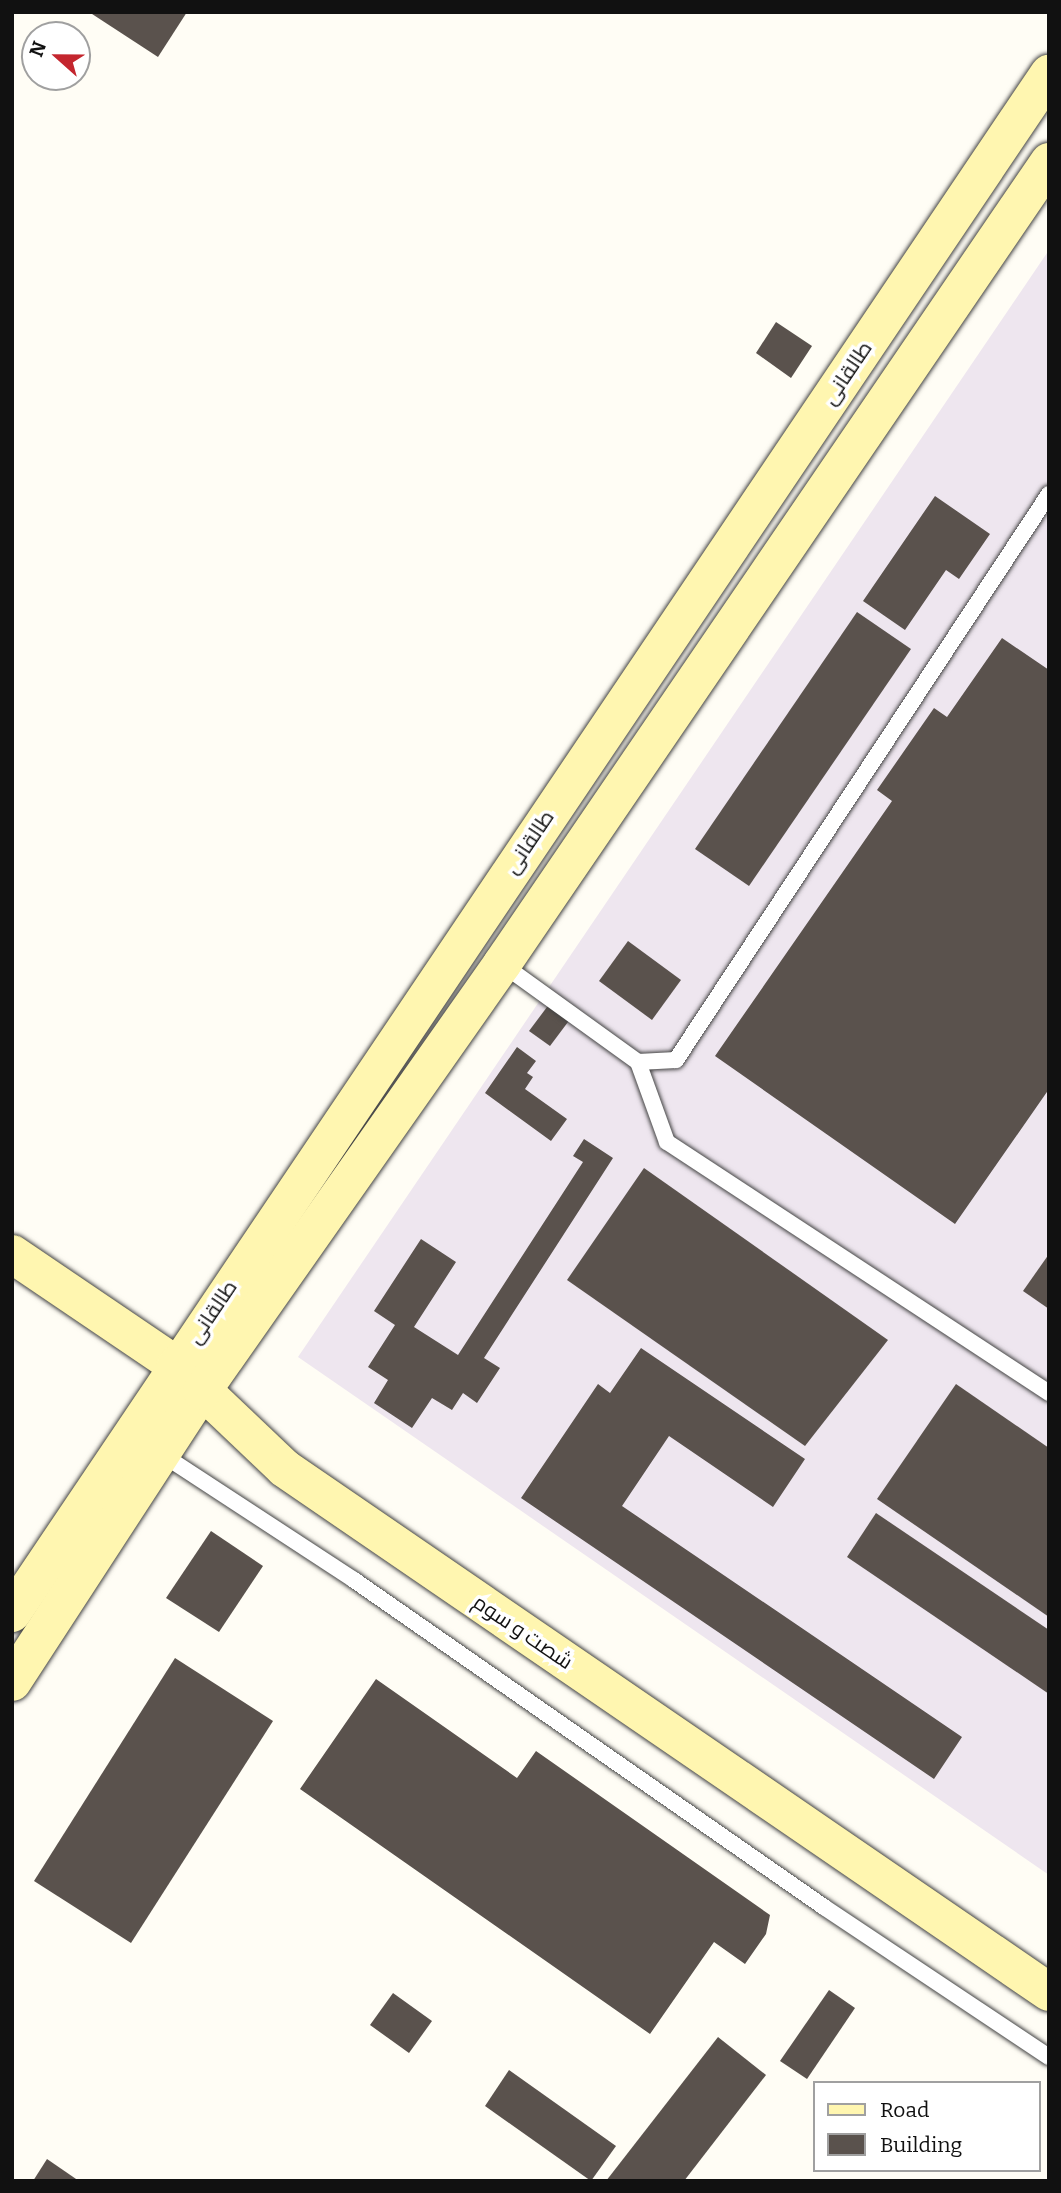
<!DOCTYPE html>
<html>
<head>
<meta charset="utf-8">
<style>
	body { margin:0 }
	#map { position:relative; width:1061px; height:2193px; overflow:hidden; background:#fffdf5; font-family:Bitter,Cairo,serif }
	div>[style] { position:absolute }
	.industrial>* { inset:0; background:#eee6ef }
	.building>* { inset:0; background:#5a524d }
	.roads { filter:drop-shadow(0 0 2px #444) drop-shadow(0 0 2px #444) }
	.lane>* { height:16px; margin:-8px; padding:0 8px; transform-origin:8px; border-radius:8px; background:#fff }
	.secondary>* { height:38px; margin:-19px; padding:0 19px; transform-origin:19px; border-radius:19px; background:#fff6b0 }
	span { translate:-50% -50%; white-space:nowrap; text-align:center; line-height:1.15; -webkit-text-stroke:7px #fff; paint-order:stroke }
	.street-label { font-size:21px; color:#111 }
	.frame { position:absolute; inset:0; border:14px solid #111; pointer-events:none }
	.legend { position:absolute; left:813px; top:2081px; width:228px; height:91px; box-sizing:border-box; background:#fff; border:2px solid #a0a0a0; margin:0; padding:9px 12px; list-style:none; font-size:21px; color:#111 }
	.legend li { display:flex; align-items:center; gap:14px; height:35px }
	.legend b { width:35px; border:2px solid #a0a0a0 }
	.north { position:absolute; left:21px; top:21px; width:70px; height:70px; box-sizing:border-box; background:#fff; border:2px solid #a0a0a0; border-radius:50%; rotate:291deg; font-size:19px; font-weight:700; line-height:28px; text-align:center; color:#111 }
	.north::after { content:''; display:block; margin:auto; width:24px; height:32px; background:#c4262e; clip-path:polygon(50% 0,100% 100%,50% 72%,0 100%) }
</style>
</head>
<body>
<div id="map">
	<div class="industrial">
		<div style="clip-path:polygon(1049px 250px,1049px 1875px,298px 1357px)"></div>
	</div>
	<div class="building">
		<div style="clip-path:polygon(89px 12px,187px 12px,158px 57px)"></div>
		<div style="clip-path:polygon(776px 322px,812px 346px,791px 378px,756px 353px)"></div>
		<div style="clip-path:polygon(935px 496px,990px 534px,959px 579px,946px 570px,905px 630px,863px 601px)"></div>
		<div style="clip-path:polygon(857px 612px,911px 649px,749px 886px,695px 849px)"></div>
		<div style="clip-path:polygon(1002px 638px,1049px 670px,1049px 1089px,955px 1224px,715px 1056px,892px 801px,877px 790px,934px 708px,947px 717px)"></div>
		<div style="clip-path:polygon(628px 941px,681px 980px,652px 1020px,599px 981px)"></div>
		<div style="clip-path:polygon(553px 999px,574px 1014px,550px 1046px,529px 1031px)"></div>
		<div style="clip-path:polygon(517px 1047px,536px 1061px,527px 1073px,533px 1077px,525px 1089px,567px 1119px,551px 1141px,485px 1093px)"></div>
		<div style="clip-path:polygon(584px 1139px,613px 1158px,484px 1358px,500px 1368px,477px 1403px,463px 1393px,452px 1410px,432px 1398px,412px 1428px,374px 1403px,388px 1380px,368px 1367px,395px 1325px,374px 1311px,421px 1239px,456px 1262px,414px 1327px,458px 1355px,583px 1162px,573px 1156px)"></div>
		<div style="clip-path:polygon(644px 1168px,888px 1340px,805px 1446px,567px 1280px)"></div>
		<div style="clip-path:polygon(1049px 1254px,1049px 1309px,1023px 1291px)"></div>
		<div style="clip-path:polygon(641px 1348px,805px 1459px,773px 1507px,669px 1436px,622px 1506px,962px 1737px,934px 1779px,521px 1498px,598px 1384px,610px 1393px)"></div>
		<div style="clip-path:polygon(956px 1384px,1049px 1448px,1049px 1617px,877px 1499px)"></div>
		<div style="clip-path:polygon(876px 1513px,1049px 1630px,1049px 1694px,847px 1557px)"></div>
		<div style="clip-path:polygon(211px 1531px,263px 1566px,219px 1632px,166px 1598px)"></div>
		<div style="clip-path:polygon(175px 1658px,273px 1721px,131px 1943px,34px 1881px)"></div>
		<div style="clip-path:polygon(376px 1679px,517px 1778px,536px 1751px,770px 1915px,766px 1934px,745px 1964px,714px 1942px,650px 2034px,300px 1789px)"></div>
		<div style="clip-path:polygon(829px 1990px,855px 2008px,807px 2079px,780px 2061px)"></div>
		<div style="clip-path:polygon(393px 1993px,432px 2021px,409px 2053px,370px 2025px)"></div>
		<div style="clip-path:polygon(718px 2037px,766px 2075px,684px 2181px,606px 2181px)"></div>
		<div style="clip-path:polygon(509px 2070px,616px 2146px,591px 2181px,485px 2106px)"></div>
		<div style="clip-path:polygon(47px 2159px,79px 2181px,33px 2181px)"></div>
	</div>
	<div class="roads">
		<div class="lane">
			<div style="left:502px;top:964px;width:168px;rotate:35.8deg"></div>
			<div style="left:638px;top:1062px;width:38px;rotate:-3deg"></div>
			<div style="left:676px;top:1060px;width:678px;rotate:-56.61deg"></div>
			<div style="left:638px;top:1062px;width:85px;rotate:70.1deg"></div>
			<div style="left:667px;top:1142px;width:457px;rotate:33.3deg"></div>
			<div style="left:160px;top:1453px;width:232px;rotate:33.2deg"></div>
			<div style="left:354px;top:1580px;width:573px;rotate:34.83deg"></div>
			<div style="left:824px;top:1907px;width:270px;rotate:33.7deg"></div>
		</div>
		<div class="secondary">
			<div style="left:12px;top:1254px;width:198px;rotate:34.1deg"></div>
			<div style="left:176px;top:1365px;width:149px;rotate:43.6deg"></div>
			<div style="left:284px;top:1468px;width:927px;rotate:34.41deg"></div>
			<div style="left:12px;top:1613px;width:1856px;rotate:-56.03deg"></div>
			<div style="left:12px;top:1682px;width:348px;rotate:-56.9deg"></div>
			<div style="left:202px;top:1391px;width:522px;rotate:-54.91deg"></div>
			<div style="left:502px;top:964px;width:971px;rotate:-55.7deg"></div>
		</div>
	</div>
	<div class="street-label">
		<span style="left:847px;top:373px;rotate:-56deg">طالقانی</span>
		<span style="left:529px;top:842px;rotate:-56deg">طالقانی</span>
		<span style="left:212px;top:1312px;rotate:-56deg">طالقانی</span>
		<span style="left:523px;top:1632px;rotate:34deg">شصت و سوم</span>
	</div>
	<div class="frame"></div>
	<ul class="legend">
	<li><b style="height:9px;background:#fff6b0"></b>Road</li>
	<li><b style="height:19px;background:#5a524d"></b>Building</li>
	</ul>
	<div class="north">N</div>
</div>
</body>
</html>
